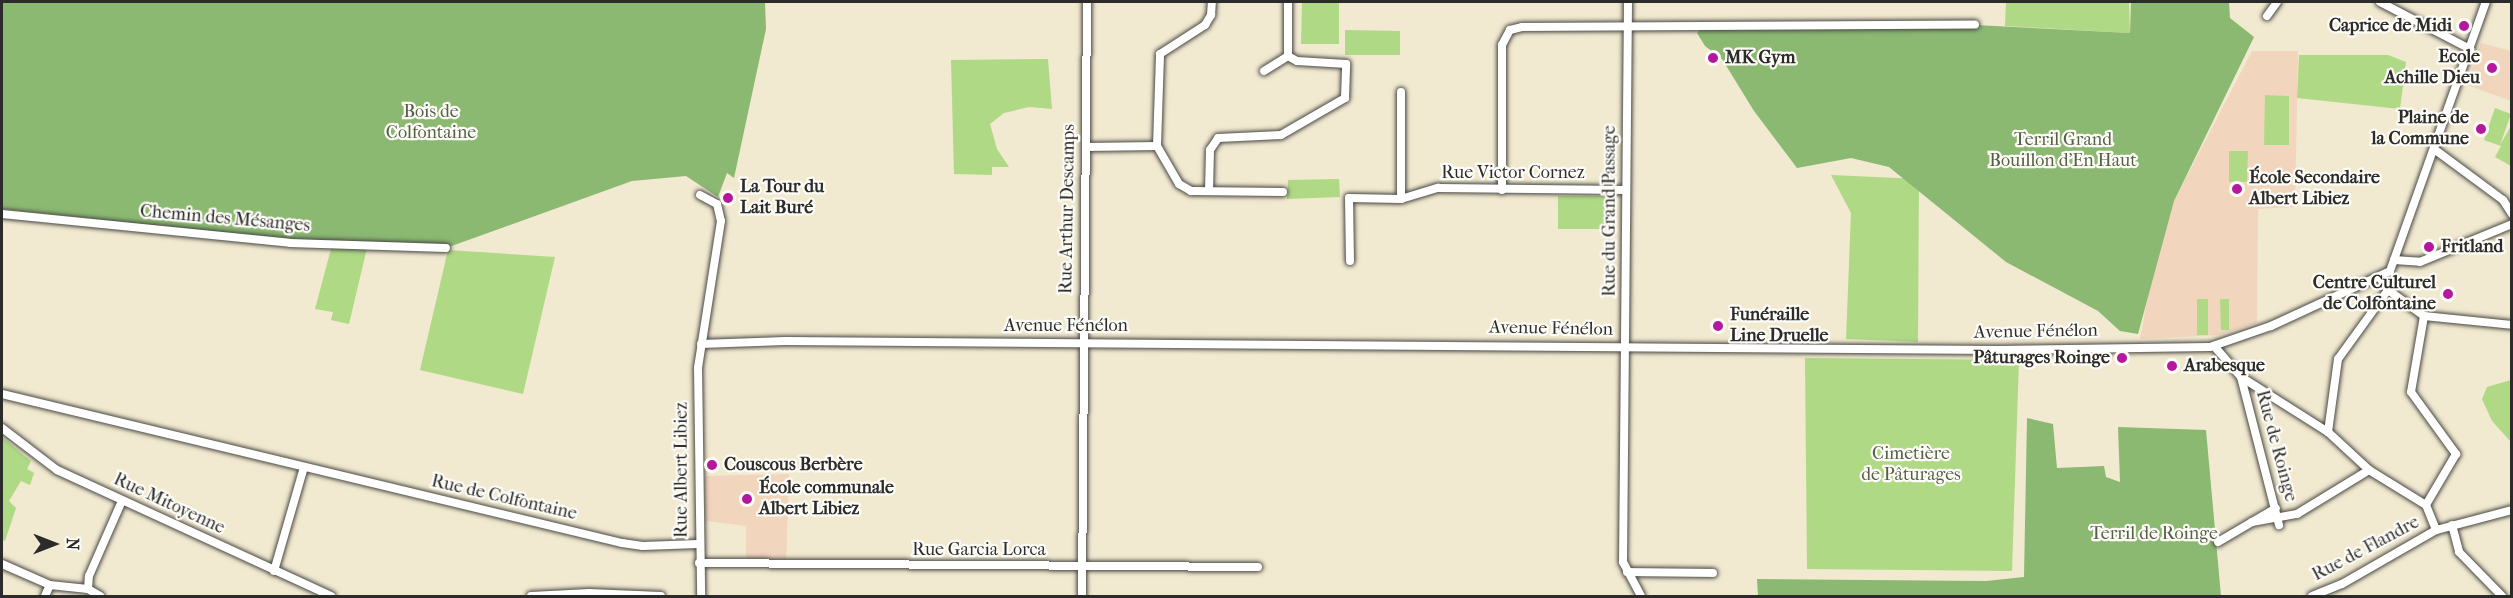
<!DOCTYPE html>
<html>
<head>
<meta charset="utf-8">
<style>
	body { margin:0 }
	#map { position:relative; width:2513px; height:598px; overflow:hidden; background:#f1e9d0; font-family:"IM FELL French Canon",serif }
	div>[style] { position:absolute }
	.built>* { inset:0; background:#f1d5bd }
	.green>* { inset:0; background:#afd985 }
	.forest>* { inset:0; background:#8bb972 }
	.roads { filter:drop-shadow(0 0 2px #494844) drop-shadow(0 0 2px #494844) }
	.minor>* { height:8px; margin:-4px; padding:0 4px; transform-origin:4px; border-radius:4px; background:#fff }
	.dots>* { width:16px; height:16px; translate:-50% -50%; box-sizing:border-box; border:3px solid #fdfcf7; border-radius:50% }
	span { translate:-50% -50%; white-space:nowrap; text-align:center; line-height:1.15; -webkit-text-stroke:4.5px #fdfcf7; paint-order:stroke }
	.poi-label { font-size:18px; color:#2b2b2b; font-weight:700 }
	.right { translate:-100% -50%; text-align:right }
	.left { translate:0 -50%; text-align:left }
	.park-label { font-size:18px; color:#535f46 }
	.street-label { font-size:18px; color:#2b2b2b }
	.frame { position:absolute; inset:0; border:3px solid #2b2b2b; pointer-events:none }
	.north { position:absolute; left:24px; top:514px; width:60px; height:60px; -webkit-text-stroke:4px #fdfcf7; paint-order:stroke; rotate:90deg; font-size:16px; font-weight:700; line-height:24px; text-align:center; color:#2b2b2b }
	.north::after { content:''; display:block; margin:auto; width:21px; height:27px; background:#2b2b2b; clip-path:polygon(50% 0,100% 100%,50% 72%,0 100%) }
</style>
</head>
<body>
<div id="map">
	<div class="built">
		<div style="clip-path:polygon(2481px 43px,2511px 51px,2511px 101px,2467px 85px)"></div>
		<div style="clip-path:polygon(2252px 51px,2298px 51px,2295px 207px,2258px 209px,2257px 323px,2218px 335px,2140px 339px,2153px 269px,2174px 201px)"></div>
		<div style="clip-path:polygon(789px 474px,786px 565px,746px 558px,746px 526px,706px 521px,705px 476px)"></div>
	</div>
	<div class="green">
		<div style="clip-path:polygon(1302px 2px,1339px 2px,1339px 44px,1301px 44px)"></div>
		<div style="clip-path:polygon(2006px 2px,2129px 2px,2130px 33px,2005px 26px)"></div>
		<div style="clip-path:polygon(1345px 30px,1400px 31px,1400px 55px,1345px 55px)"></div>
		<div style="clip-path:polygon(2299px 55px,2388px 55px,2406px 62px,2400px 109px,2297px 98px)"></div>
		<div style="clip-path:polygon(1048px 59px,1052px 109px,1029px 107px,1004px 113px,990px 124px,997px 149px,1009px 167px,992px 167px,992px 175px,954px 174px,951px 60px)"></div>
		<div style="clip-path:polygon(2265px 95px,2289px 96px,2289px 145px,2264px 145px)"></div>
		<div style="clip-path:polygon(2495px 108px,2511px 114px,2500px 145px,2511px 126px,2511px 166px,2495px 157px,2501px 146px,2484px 140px)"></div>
		<div style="clip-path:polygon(2229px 151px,2248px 151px,2247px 182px,2229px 182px)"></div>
		<div style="clip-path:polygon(1831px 175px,1919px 179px,1918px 342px,1846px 339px,1851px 213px)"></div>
		<div style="clip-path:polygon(1339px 179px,1340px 197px,1287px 199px,1288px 180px)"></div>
		<div style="clip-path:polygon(1558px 196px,1615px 196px,1615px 229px,1558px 229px)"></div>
		<div style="clip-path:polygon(332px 245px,367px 248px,349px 324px,331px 320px,333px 312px,315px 309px)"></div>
		<div style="clip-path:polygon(448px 250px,555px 257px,523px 394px,420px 370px)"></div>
		<div style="clip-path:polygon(2197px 299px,2208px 299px,2208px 335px,2197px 335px)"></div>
		<div style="clip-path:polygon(2220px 299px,2229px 299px,2229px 330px,2221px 330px)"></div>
		<div style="clip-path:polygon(1805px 358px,2019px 360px,2012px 571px,1807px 569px)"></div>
		<div style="clip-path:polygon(2511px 380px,2512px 380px,2511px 442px,2492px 421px,2482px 399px,2487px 387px)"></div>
		<div style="clip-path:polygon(2px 437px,31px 461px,27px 469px,34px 473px,30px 485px,21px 481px,9px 501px,16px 508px,5px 541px,2px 540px)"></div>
	</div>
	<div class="forest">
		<div style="clip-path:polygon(2px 2px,765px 2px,766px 29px,734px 178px,727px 173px,718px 197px,686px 176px,632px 181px,446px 248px,291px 240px,2px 209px)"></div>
		<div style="clip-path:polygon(2131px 2px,2229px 2px,2230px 18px,2254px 37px,2174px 201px,2138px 334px,2120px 331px,2098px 311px,2006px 262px,1889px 167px,1851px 158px,1797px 168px,1754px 111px,1722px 59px,1705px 46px,1697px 33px,1703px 27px,1975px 25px,2130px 33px)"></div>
		<div style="clip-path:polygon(2027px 418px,2053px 424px,2057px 468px,2104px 466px,2106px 477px,2120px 482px,2118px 427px,2206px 430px,2221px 596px,1758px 596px,1757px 579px,1986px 581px,2024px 577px)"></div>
	</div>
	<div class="roads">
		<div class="minor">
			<div style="left:1628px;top:2px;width:560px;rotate:90.51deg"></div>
			<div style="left:1623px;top:562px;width:38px;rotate:62deg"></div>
			<div style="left:2380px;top:2px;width:102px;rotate:27.6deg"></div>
			<div style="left:2267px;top:16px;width:17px;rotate:-54deg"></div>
			<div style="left:1264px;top:71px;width:28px;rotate:-32deg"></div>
			<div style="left:1401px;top:92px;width:107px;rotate:90deg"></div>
			<div style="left:1157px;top:146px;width:92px;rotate:-88.1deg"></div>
			<div style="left:1160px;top:54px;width:54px;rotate:-32.8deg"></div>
			<div style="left:1205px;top:25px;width:12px;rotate:-59deg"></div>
			<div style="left:1211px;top:15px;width:13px;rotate:-86deg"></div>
			<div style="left:1087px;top:147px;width:70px;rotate:-0.8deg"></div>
			<div style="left:1157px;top:146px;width:44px;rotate:59.9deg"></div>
			<div style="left:1179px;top:184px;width:14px;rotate:30deg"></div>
			<div style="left:1191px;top:191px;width:92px;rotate:0.6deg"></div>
			<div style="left:2434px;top:149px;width:86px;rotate:36.5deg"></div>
			<div style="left:2503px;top:200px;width:17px;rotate:57deg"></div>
			<div style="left:1502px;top:190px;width:145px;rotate:-90deg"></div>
			<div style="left:1502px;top:45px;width:17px;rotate:-62deg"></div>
			<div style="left:1510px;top:30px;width:12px;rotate:-14deg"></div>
			<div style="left:1522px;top:27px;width:453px;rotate:-0.3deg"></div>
			<div style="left:1209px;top:191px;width:41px;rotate:-88.6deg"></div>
			<div style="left:1210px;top:150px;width:14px;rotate:-56deg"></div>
			<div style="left:1218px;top:138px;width:63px;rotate:-2.7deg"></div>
			<div style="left:1281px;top:135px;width:74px;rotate:-30deg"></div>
			<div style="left:1345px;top:98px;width:34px;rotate:-88deg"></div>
			<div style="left:1346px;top:64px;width:49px;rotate:-176.5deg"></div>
			<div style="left:1297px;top:61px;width:10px;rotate:-151deg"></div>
			<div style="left:1288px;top:56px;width:54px;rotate:-90deg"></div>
			<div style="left:700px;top:195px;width:19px;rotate:28deg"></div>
			<div style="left:717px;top:204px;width:17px;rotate:77deg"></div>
			<div style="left:721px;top:221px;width:149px;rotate:98.9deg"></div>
			<div style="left:698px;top:368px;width:228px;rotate:89.2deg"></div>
			<div style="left:2px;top:214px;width:289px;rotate:5.7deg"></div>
			<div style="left:290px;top:243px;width:156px;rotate:1.8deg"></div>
			<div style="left:2394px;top:260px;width:26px;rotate:4deg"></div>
			<div style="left:2420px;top:262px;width:100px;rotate:-22.4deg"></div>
			<div style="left:1350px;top:261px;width:63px;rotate:-90.9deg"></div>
			<div style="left:1349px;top:198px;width:52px;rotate:1.1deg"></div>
			<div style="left:1401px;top:199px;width:39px;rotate:-17deg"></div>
			<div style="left:1438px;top:188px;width:188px;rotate:0.6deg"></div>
			<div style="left:2380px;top:278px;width:14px;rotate:56deg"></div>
			<div style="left:2388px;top:290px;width:85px;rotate:125.9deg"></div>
			<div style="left:2338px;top:359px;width:74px;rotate:97.8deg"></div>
			<div style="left:2328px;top:432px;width:56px;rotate:42.8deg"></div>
			<div style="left:2369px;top:470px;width:67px;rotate:31.6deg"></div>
			<div style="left:2426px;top:505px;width:27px;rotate:68deg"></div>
			<div style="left:2388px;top:290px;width:44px;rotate:35.8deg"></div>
			<div style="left:2424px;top:316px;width:88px;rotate:5.8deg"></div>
			<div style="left:2424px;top:316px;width:77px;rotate:99.7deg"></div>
			<div style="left:2411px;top:392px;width:77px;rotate:54deg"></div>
			<div style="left:2456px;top:454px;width:59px;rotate:120.5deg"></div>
			<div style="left:701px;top:344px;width:84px;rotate:-2deg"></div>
			<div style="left:785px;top:341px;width:1213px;rotate:0.43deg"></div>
			<div style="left:1998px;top:350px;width:212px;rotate:-0.8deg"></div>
			<div style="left:2210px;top:347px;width:65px;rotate:-19deg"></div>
			<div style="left:2271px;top:326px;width:131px;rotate:-24.8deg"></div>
			<div style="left:2390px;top:271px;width:286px;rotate:-70.4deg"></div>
			<div style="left:2214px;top:346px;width:41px;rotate:48.9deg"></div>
			<div style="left:2241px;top:377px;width:103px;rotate:32.3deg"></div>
			<div style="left:2241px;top:377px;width:153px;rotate:75.6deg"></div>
			<div style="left:2px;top:394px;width:638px;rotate:13.51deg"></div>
			<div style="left:622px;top:543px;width:21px;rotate:8deg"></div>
			<div style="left:643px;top:546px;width:55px;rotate:-2.1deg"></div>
			<div style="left:2px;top:428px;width:69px;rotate:37.4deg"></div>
			<div style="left:57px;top:470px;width:302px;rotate:24.7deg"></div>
			<div style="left:2252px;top:522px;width:46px;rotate:-10.1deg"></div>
			<div style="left:2297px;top:514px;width:84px;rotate:-31.4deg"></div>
			<div style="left:2452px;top:525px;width:28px;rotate:75deg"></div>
			<div style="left:2459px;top:552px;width:62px;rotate:45.7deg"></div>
			<div style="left:2218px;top:542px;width:67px;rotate:-30.4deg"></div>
			<div style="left:699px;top:563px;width:559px;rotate:0.41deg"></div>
			<div style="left:2px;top:564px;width:52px;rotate:23.6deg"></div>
			<div style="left:50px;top:585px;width:38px;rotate:6deg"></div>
			<div style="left:88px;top:589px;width:14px;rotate:30deg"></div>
			<div style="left:274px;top:571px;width:108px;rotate:-73.9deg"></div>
			<div style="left:1627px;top:572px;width:86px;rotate:0.7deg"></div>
			<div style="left:88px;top:589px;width:13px;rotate:-86deg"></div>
			<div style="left:89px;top:576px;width:82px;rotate:-66.3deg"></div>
			<div style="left:45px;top:596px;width:12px;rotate:-66deg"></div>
			<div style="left:531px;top:596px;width:58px;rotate:-3deg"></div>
			<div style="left:589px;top:593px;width:72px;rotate:2.4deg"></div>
			<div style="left:1082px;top:596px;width:594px;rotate:-89.52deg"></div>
			<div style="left:2312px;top:596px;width:32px;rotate:-22deg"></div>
			<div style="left:2342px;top:584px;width:108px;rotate:-29.9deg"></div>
			<div style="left:2436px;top:530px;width:79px;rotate:-14.7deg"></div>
		</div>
	</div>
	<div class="dots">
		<div style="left:2464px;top:26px;background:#b5179e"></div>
		<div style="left:1713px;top:58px;background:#b5179e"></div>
		<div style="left:2492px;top:68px;background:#b5179e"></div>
		<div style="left:2481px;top:129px;background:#b5179e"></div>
		<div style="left:2237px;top:189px;background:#b5179e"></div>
		<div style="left:728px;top:198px;background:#b5179e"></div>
		<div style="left:2429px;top:247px;background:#b5179e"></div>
		<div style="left:2448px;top:294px;background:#b5179e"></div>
		<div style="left:1718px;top:326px;background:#b5179e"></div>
		<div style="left:2122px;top:358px;background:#b5179e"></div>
		<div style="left:2172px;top:366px;background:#b5179e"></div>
		<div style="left:712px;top:465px;background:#b5179e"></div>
		<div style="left:747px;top:499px;background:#b5179e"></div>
	</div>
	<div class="poi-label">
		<span class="right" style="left:2452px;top:26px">Caprice de Midi</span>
		<span class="left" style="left:1725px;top:58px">MK Gym</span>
		<span class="right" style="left:2480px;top:68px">Ecole<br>Achille Dieu</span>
		<span class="right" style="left:2469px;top:129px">Plaine de<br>la Commune</span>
		<span class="left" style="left:2249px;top:189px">École Secondaire<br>Albert Libiez</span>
		<span class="left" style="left:740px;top:198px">La Tour du<br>Lait Buré</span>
		<span class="left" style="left:2441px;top:247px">Fritland</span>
		<span class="right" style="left:2436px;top:294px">Centre Culturel<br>de Colfontaine</span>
		<span class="left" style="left:1730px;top:326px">Funéraille<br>Line Druelle</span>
		<span class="right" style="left:2110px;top:358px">Pâturages Roinge</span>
		<span class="left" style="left:2184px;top:366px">Arabesque</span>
		<span class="left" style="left:724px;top:465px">Couscous Berbère</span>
		<span class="left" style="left:759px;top:499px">École communale<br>Albert Libiez</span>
	</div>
	<div class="park-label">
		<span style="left:431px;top:123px">Bois de<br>Colfontaine</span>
		<span style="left:2063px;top:151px">Terril Grand<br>Bouillon d'En Haut</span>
		<span style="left:1911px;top:465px">Cimetière<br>de Pâturages</span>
		<span style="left:2154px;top:534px">Terril de Roinge</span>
	</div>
	<div class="street-label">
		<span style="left:1513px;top:173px">Rue Victor Cornez</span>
		<span style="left:1068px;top:209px;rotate:-89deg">Rue Arthur Descamps</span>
		<span style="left:1610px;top:211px;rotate:-90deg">Rue du Grand Passage</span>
		<span style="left:225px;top:219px;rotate:5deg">Chemin des Mésanges</span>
		<span style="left:1066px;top:326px">Avenue Fénélon</span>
		<span style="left:1551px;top:329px;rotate:1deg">Avenue Fénélon</span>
		<span style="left:2036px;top:332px;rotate:-1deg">Avenue Fénélon</span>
		<span style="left:2276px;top:446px;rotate:75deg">Rue de Roinge</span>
		<span style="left:682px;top:470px;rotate:-90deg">Rue Albert Libiez</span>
		<span style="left:504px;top:498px;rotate:13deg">Rue de Colfontaine</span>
		<span style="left:169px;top:504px;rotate:25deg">Rue Mitoyenne</span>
		<span style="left:2366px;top:549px;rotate:-28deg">Rue de Flandre</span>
		<span style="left:979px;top:550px">Rue Garcia Lorca</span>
	</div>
	<div class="frame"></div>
	<div class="north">N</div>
</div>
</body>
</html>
